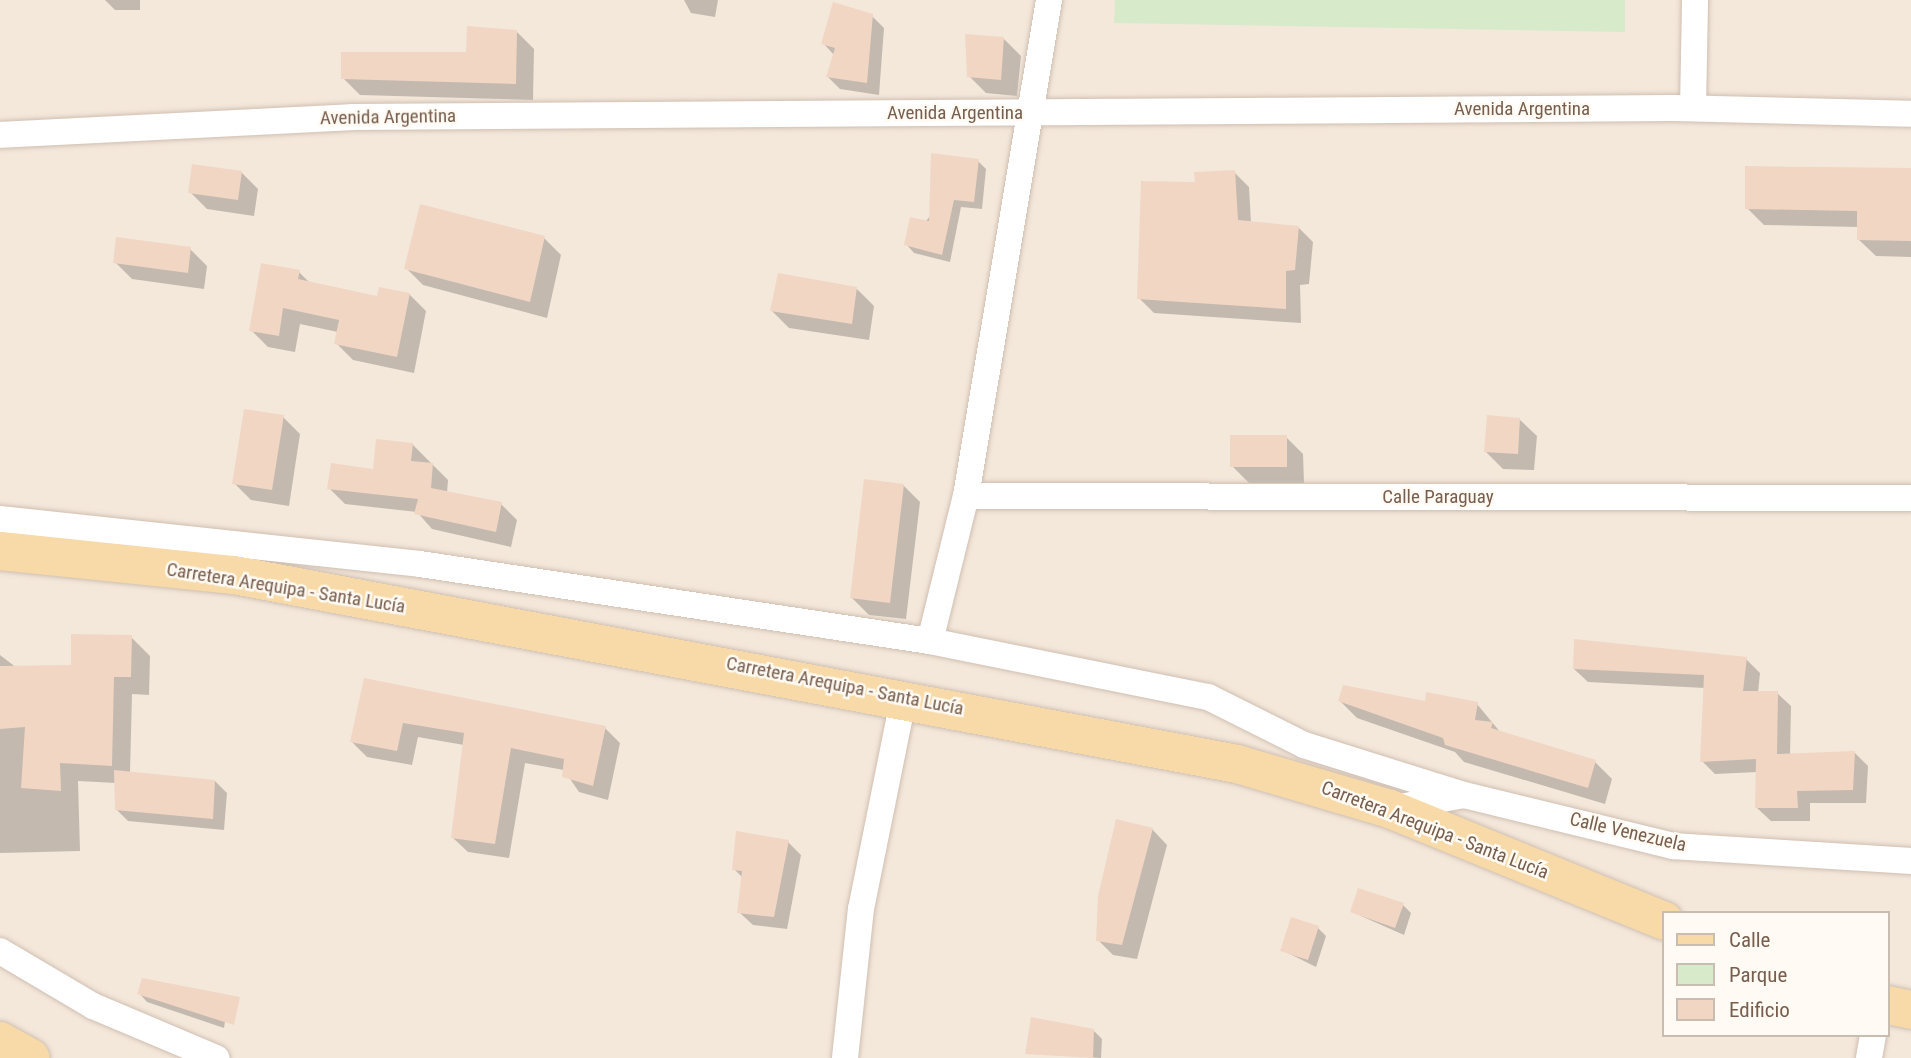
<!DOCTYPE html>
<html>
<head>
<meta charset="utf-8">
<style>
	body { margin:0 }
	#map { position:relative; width:1911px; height:1058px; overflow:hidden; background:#fcf6ec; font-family:"Roboto Condensed",sans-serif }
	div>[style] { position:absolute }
	.residential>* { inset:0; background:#f4e8db }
	.green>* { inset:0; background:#d7ebca }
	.shadow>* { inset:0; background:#0003 }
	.building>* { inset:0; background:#f1d6c4 }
	.roads { filter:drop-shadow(0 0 2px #cfbfb1) drop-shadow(0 0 2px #cfbfb1) }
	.street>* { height:26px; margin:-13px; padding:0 13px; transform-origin:13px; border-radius:13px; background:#fff }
	.primary>* { height:38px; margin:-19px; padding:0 19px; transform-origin:19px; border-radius:19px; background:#f8daa8 }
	span { translate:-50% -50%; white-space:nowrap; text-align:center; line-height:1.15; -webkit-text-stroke:5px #fffaf3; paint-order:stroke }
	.street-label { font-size:19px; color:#785e4e }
	.legend { position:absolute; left:1662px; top:911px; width:228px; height:126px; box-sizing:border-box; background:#fffaf3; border:2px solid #c9bcb1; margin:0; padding:9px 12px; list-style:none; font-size:21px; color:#785e4e }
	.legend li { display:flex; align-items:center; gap:14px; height:35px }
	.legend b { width:35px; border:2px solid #c9bcb1 }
</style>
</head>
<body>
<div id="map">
	<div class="residential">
		<div style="clip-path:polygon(evenodd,0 0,1911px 0,1911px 1058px,0 1058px,0 0,1664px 913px,1888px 913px,1888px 1035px,1664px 1035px,1664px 913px)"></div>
	</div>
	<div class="green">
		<div style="clip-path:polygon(1115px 0,1625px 0,1625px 32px,1114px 23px)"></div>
	</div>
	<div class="shadow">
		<div style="clip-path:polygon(105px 0,140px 0,140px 10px,115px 10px)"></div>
		<div style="clip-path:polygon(684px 0,718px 0,715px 17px,691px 13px)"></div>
		<div style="clip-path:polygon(872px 16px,884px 28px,879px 95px,840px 89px,828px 77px,834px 55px,823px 43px)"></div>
		<div style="clip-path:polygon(517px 32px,534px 49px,533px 100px,360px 95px,343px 78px,468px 53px)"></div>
		<div style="clip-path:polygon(966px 36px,1004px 39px,1021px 56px,1017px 96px,986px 93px,969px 76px)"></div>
		<div style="clip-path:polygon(978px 161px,986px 169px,982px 209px,961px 207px,950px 262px,914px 253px,906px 244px)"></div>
		<div style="clip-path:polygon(1911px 169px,1911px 257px,1876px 256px,1858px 239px,1859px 227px,1764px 225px,1747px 208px)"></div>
		<div style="clip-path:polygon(241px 172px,258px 189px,254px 216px,207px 209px,190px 192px)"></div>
		<div style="clip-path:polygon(1234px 172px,1249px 187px,1251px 223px,1298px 227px,1313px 242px,1309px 284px,1300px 285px,1301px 323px,1154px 313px,1139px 298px,1196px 184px)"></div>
		<div style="clip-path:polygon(544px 238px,561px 255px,547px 318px,423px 285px,406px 268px)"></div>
		<div style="clip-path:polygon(190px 249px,207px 266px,204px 289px,132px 279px,115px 262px)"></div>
		<div style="clip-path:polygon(299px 272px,311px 284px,379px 298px,409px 294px,426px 311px,414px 373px,353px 360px,336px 343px,338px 332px,300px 324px,295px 352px,268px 347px,251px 330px)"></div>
		<div style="clip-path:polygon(857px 289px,874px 306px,869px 340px,789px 328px,772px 311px)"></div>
		<div style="clip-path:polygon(283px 417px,300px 434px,289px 506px,251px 500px,234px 483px)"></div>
		<div style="clip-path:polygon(1519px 419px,1537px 436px,1534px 470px,1503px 469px,1486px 452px)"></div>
		<div style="clip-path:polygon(1286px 437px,1303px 454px,1304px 483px,1249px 483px,1232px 466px)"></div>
		<div style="clip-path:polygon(412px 444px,448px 480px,447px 493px,501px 504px,517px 520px,511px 547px,432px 529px,417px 512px,345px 504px,329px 488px,375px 471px)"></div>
		<div style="clip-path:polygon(903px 485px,920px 502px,906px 619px,869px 615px,852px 598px)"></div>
		<div style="clip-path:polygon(131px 637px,150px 656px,149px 695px,132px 694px,130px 773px,215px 781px,227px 793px,224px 830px,128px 821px,116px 809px,116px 783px,78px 781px,80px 851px,0 853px,0 655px,17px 668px,73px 667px)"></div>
		<div style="clip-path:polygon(1746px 659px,1760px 673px,1758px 693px,1777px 693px,1791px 706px,1790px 756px,1855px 753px,1868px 766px,1866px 803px,1810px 803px,1810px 821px,1771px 821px,1757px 808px,1757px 772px,1715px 774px,1702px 761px,1705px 688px,1588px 682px,1574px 669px)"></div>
		<div style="clip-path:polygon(365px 680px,605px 728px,620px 743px,608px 800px,579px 792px,564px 770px,525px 763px,509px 858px,468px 852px,452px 837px,464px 745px,418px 737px,412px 765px,367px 757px,352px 742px)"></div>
		<div style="clip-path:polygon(1340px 701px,1477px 704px,1501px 733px,1595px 762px,1612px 779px,1605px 804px,1464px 762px,1455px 752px,1357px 718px)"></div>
		<div style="clip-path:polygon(1152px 829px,1167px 845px,1137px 959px,1113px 955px,1098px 940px)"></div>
		<div style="clip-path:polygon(788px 842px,801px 855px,787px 929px,753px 925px,739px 912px,743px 878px,734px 869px)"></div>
		<div style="clip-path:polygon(1403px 905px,1411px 913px,1404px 935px,1352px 912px)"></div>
		<div style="clip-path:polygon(1318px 928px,1326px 936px,1316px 967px,1282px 950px)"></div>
		<div style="clip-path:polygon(139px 993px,228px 1003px,224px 1028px,147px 1002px)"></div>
		<div style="clip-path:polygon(1094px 1031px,1102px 1039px,1101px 1058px,1027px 1053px)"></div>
	</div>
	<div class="building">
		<div style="clip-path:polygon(833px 2px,873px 14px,867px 83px,826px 77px,835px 48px,821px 44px)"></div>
		<div style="clip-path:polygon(467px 26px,517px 30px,516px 84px,341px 79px,341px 52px,466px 52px)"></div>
		<div style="clip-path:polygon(965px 34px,1004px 37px,1001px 80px,967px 77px)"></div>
		<div style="clip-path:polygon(931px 153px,979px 159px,974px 202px,954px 200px,942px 255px,904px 245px,910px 217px,929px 221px)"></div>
		<div style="clip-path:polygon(192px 164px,242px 171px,238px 200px,188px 193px)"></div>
		<div style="clip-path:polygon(1745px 166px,1911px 168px,1911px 241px,1857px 240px,1857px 211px,1745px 209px)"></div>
		<div style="clip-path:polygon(1235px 170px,1238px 220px,1299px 226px,1295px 270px,1286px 271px,1286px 309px,1137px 299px,1141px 181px,1195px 182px,1194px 172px)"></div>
		<div style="clip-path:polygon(420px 204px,545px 236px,530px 302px,404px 269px)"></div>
		<div style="clip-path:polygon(116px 237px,191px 247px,188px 273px,113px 263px)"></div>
		<div style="clip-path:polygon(261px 263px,300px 270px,298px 279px,377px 296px,379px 287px,410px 293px,397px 357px,334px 344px,339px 320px,283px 308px,279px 336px,249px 331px)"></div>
		<div style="clip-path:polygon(778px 273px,857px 287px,852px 324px,770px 311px)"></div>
		<div style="clip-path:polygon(244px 409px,284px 415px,272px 490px,232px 484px)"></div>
		<div style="clip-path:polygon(1487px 415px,1520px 418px,1518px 454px,1484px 452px)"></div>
		<div style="clip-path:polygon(1230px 435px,1287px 435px,1287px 467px,1230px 467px)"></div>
		<div style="clip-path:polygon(376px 439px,413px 443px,411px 461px,433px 463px,431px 488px,502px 502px,496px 532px,414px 514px,418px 499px,327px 489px,331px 463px,373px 469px)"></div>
		<div style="clip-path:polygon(864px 479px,904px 484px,890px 603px,850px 598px)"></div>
		<div style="clip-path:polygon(71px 634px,132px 635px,131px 677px,114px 677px,112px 766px,60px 763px,61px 791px,21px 788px,25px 727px,0 729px,0 666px,71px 665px)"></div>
		<div style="clip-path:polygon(1574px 639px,1747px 657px,1743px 691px,1778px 691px,1777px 754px,1855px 751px,1853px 790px,1797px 791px,1798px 808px,1755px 808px,1756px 759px,1700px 762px,1704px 675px,1573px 669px)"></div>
		<div style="clip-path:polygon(364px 678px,606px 726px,593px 786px,562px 777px,564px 759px,511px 748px,495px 844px,451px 838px,464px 733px,403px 723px,397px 751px,350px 742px)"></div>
		<div style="clip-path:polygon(1343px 685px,1425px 701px,1426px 692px,1478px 702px,1475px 720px,1493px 722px,1491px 728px,1596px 760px,1588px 788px,1445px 745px,1443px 738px,1338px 701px)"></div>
		<div style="clip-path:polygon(114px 770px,215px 780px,213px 819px,115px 810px)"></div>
		<div style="clip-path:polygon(1116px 819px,1153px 828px,1122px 945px,1096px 941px,1098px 896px)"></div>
		<div style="clip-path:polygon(736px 831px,789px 840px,774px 917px,737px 913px,742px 871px,732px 870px)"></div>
		<div style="clip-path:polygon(1358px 888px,1404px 903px,1395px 928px,1350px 912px)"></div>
		<div style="clip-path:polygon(1291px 917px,1319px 926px,1308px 960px,1280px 951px)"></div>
		<div style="clip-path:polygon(142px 978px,240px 997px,234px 1025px,137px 994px)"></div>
		<div style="clip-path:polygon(1031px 1017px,1094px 1029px,1093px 1058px,1025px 1054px)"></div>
	</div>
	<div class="roads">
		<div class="street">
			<div style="left:1693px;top:108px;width:108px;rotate:-88.9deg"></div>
			<div style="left:0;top:135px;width:352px;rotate:-2.9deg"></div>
			<div style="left:352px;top:117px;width:1321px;rotate:-0.39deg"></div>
			<div style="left:1673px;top:108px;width:238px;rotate:1.4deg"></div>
			<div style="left:966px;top:496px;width:945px;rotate:0.12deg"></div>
			<div style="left:0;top:519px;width:422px;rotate:6.1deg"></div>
			<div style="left:420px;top:564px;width:516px;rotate:8.59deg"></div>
			<div style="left:930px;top:641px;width:284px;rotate:11.4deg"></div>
			<div style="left:1208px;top:697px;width:107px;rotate:26.6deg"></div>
			<div style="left:1304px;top:745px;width:168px;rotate:17.4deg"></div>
			<div style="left:930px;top:641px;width:149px;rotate:-76.1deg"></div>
			<div style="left:966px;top:496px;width:503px;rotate:-80.5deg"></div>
			<div style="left:1390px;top:809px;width:75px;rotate:-10.7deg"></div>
			<div style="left:1464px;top:795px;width:215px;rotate:13.7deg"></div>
			<div style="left:1673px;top:846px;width:238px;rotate:3.6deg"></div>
			<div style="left:0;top:951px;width:108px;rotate:30.6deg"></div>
			<div style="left:93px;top:1006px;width:134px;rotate:22.9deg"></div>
			<div style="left:845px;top:1058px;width:150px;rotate:-83.9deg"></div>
			<div style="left:861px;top:909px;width:217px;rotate:-78.6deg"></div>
			<div style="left:1869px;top:1058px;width:23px;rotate:-80deg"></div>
		</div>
		<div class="primary">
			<div style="left:0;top:551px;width:235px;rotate:5.9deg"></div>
			<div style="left:234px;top:575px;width:1021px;rotate:10.67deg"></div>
			<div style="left:1237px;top:764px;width:159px;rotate:16.4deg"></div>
			<div style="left:1390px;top:809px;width:296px;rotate:22.2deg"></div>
			<div style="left:1888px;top:1005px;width:24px;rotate:12deg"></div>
			<div style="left:0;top:1041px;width:35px;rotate:29deg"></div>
		</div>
	</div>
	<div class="street-label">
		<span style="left:1522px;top:109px">Avenida Argentina</span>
		<span style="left:955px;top:113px">Avenida Argentina</span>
		<span style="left:388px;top:117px;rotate:-1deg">Avenida Argentina</span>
		<span style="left:1438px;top:497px">Calle Paraguay</span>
		<span style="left:286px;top:588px;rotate:9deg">Carretera Arequipa - Santa Lucía</span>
		<span style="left:845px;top:686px;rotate:11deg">Carretera Arequipa - Santa Lucía</span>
		<span style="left:1435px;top:830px;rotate:21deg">Carretera Arequipa - Santa Lucía</span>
		<span style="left:1628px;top:832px;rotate:13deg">Calle Venezuela</span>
	</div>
	<ul class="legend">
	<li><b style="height:9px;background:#f8daa8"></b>Calle</li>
	<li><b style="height:19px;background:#d7ebca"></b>Parque</li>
	<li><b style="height:19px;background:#f1d6c4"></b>Edificio</li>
	</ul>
</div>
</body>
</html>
